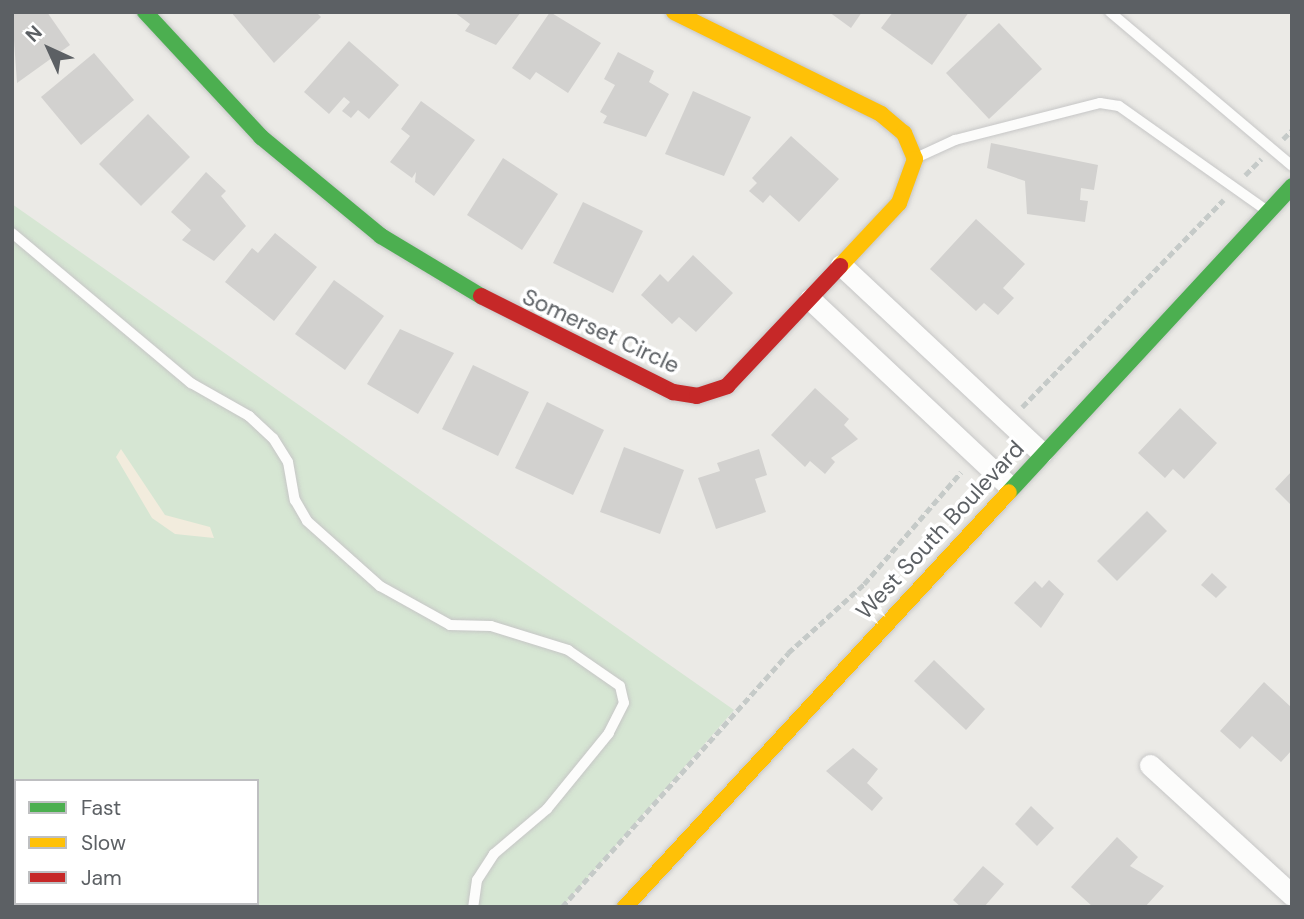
<!DOCTYPE html>
<html>
<head>
<meta charset="utf-8">
<style>
	body { margin:0 }
	#map { position:relative; width:1304px; height:919px; overflow:hidden; background:#ebeae6; font-family:"DM Sans",sans-serif }
	div>[style] { position:absolute }
	.green>* { inset:0; background:#d6e6d3 }
	.sand>* { inset:0; background:#f2ecdd }
	.building>* { inset:0; background:#d2d1cf }
	.path>* { height:4.5px; margin-top:-2.25px; transform-origin:0; background:repeating-linear-gradient(90deg,#c5cac8 0 7px,transparent 0 10.5px) }
	.roads { filter:drop-shadow(0 0 2px #c6c6c6) drop-shadow(0 0 2px #c6c6c6) }
	.lane>* { height:10px; margin:-5px; padding:0 5px; transform-origin:5px; border-radius:5px; background:#fcfcfb }
	.street>* { height:21px; margin:-10.5px; padding:0 10.5px; transform-origin:10.5px; border-radius:10.5px; background:#fcfcfb }
	.fast>* { height:16px; margin:-8px; padding:0 8px; transform-origin:8px; border-radius:8px; background:#4caf50 }
	.slow>* { height:16px; margin:-8px; padding:0 8px; transform-origin:8px; border-radius:8px; background:#ffc107 }
	.jam>* { height:16px; margin:-8px; padding:0 8px; transform-origin:8px; border-radius:8px; background:#c62828 }
	span { translate:-50% -50%; white-space:nowrap; text-align:center; line-height:1.15; -webkit-text-stroke:7px #fff; paint-order:stroke }
	.street-label { font-size:23px; color:#5c6064 }
	.frame { position:absolute; inset:0; border:14px solid #5c6064; pointer-events:none }
	.legend { position:absolute; left:14px; top:779px; width:245px; height:126px; box-sizing:border-box; background:#fff; border:2px solid #bebfc1; margin:0; padding:9px 12px; list-style:none; font-size:21px; color:#5c6064 }
	.legend li { display:flex; align-items:center; gap:14px; height:35px }
	.legend b { width:35px; border:2px solid #bebfc1 }
	.north { position:absolute; left:14px; top:14px; width:70px; height:70px; -webkit-text-stroke:5px #fff; paint-order:stroke; rotate:315deg; font-size:19px; font-weight:700; line-height:28px; text-align:center; color:#5c6064 }
	.north::after { content:''; display:block; margin:auto; width:24px; height:32px; background:#5c6064; clip-path:polygon(50% 0,100% 100%,50% 72%,0 100%) }
</style>
</head>
<body>
<div id="map">
	<div class="green">
		<div style="clip-path:polygon(evenodd,12px 204px,734px 710px,562px 907px,12px 907px,12px 204px,16px 781px,257px 781px,257px 903px,16px 903px,16px 781px)"></div>
	</div>
	<div class="sand">
		<div style="clip-path:polygon(121px 449px,165px 515px,210px 527px,214px 538px,175px 534px,152px 518px,116px 457px)"></div>
	</div>
	<div class="building">
		<div style="clip-path:polygon(12px 12px,47px 12px,70px 45px,17px 83px)"></div>
		<div style="clip-path:polygon(231px 12px,316px 12px,321px 17px,274px 63px)"></div>
		<div style="clip-path:polygon(454px 12px,521px 12px,496px 45px,465px 31px,470px 24px)"></div>
		<div style="clip-path:polygon(550px 12px,601px 43px,568px 93px,536px 72px,530px 80px,512px 68px)"></div>
		<div style="clip-path:polygon(829px 12px,862px 12px,851px 28px)"></div>
		<div style="clip-path:polygon(893px 12px,969px 12px,932px 65px,881px 28px)"></div>
		<div style="clip-path:polygon(999px 23px,1042px 69px,989px 119px,946px 73px)"></div>
		<div style="clip-path:polygon(349px 41px,399px 85px,369px 119px,358px 110px,351px 118px,342px 111px,350px 102px,344px 97px,329px 114px,304px 92px)"></div>
		<div style="clip-path:polygon(618px 52px,654px 71px,649px 82px,669px 94px,646px 137px,603px 123px,607px 116px,600px 112px,615px 85px,604px 79px)"></div>
		<div style="clip-path:polygon(94px 53px,134px 100px,81px 145px,41px 97px)"></div>
		<div style="clip-path:polygon(693px 91px,751px 117px,724px 176px,665px 154px)"></div>
		<div style="clip-path:polygon(421px 101px,475px 140px,434px 196px,415px 182px,416px 172px,412px 178px,390px 162px,410px 136px,401px 129px)"></div>
		<div style="clip-path:polygon(148px 114px,190px 157px,141px 206px,99px 164px)"></div>
		<div style="clip-path:polygon(791px 136px,839px 179px,799px 222px,770px 195px,763px 203px,749px 191px,757px 183px,752px 178px)"></div>
		<div style="clip-path:polygon(991px 143px,1098px 165px,1094px 190px,1081px 188px,1080px 200px,1088px 201px,1085px 222px,1027px 214px,1025px 181px,987px 168px)"></div>
		<div style="clip-path:polygon(503px 158px,558px 194px,522px 250px,467px 215px)"></div>
		<div style="clip-path:polygon(206px 172px,226px 191px,221px 196px,246px 226px,214px 261px,182px 240px,191px 230px,171px 212px)"></div>
		<div style="clip-path:polygon(583px 202px,643px 231px,613px 293px,553px 263px)"></div>
		<div style="clip-path:polygon(976px 219px,1025px 264px,1003px 288px,1014px 298px,998px 315px,984px 303px,976px 311px,930px 269px)"></div>
		<div style="clip-path:polygon(275px 233px,317px 267px,274px 321px,225px 282px,252px 248px,258px 253px)"></div>
		<div style="clip-path:polygon(693px 255px,733px 293px,696px 332px,679px 317px,672px 324px,641px 295px,660px 274px,668px 282px)"></div>
		<div style="clip-path:polygon(334px 280px,384px 316px,345px 370px,295px 334px)"></div>
		<div style="clip-path:polygon(400px 329px,454px 353px,418px 414px,367px 384px)"></div>
		<div style="clip-path:polygon(473px 365px,529px 392px,498px 456px,442px 429px)"></div>
		<div style="clip-path:polygon(815px 388px,849px 419px,844px 425px,858px 439px,831px 458px,835px 462px,825px 474px,810px 461px,805px 467px,771px 435px)"></div>
		<div style="clip-path:polygon(547px 402px,604px 430px,573px 495px,515px 468px)"></div>
		<div style="clip-path:polygon(1180px 408px,1217px 443px,1184px 479px,1173px 469px,1165px 478px,1138px 453px)"></div>
		<div style="clip-path:polygon(624px 447px,684px 470px,660px 534px,600px 512px)"></div>
		<div style="clip-path:polygon(759px 449px,767px 475px,755px 479px,766px 512px,716px 529px,698px 478px,720px 471px,717px 463px)"></div>
		<div style="clip-path:polygon(1292px 471px,1292px 502px,1290px 504px,1275px 489px)"></div>
		<div style="clip-path:polygon(1147px 511px,1167px 531px,1117px 581px,1097px 561px)"></div>
		<div style="clip-path:polygon(1212px 573px,1227px 587px,1216px 598px,1201px 585px)"></div>
		<div style="clip-path:polygon(1049px 580px,1064px 594px,1041px 628px,1014px 603px,1035px 581px,1042px 588px)"></div>
		<div style="clip-path:polygon(934px 660px,985px 709px,966px 730px,914px 681px)"></div>
		<div style="clip-path:polygon(1264px 682px,1292px 708px,1292px 750px,1281px 762px,1252px 736px,1240px 749px,1220px 731px)"></div>
		<div style="clip-path:polygon(853px 748px,878px 769px,867px 783px,883px 798px,872px 811px,826px 771px)"></div>
		<div style="clip-path:polygon(1031px 806px,1054px 828px,1037px 846px,1015px 824px)"></div>
		<div style="clip-path:polygon(1117px 837px,1138px 857px,1130px 866px,1164px 886px,1145px 907px,1093px 907px,1071px 887px)"></div>
		<div style="clip-path:polygon(983px 866px,1004px 884px,984px 907px,961px 907px,953px 900px)"></div>
	</div>
	<div class="path">
		<div style="left:1283px;top:139px;width:13px;rotate:-45deg"></div>
		<div style="left:1245px;top:175px;width:23px;rotate:-45deg"></div>
		<div style="left:1022px;top:407px;width:289px;rotate:-45.8deg"></div>
		<div style="left:562px;top:907px;width:340px;rotate:-48.3deg"></div>
		<div style="left:788px;top:653px;width:103px;rotate:-42.2deg"></div>
		<div style="left:864px;top:584px;width:148px;rotate:-49.1deg"></div>
	</div>
	<div class="roads">
		<div class="lane">
			<div style="left:1110px;top:12px;width:238px;rotate:40.2deg"></div>
			<div style="left:918px;top:157px;width:41px;rotate:-24.7deg"></div>
			<div style="left:955px;top:140px;width:150px;rotate:-14.3deg"></div>
			<div style="left:1100px;top:103px;width:19px;rotate:9deg"></div>
			<div style="left:1119px;top:106px;width:180px;rotate:35.3deg"></div>
			<div style="left:12px;top:233px;width:234px;rotate:40deg"></div>
			<div style="left:191px;top:383px;width:67px;rotate:29.6deg"></div>
			<div style="left:249px;top:416px;width:33px;rotate:43deg"></div>
			<div style="left:273px;top:438px;width:28px;rotate:58deg"></div>
			<div style="left:288px;top:462px;width:39px;rotate:80deg"></div>
			<div style="left:295px;top:500px;width:24px;rotate:60deg"></div>
			<div style="left:307px;top:521px;width:98px;rotate:41.7deg"></div>
			<div style="left:380px;top:586px;width:80px;rotate:29.1deg"></div>
			<div style="left:450px;top:625px;width:41px;rotate:1.4deg"></div>
			<div style="left:491px;top:626px;width:81px;rotate:17.3deg"></div>
			<div style="left:568px;top:650px;width:63px;rotate:34.7deg"></div>
			<div style="left:620px;top:686px;width:17px;rotate:77deg"></div>
			<div style="left:624px;top:703px;width:34px;rotate:117deg"></div>
			<div style="left:609px;top:733px;width:98px;rotate:129.2deg"></div>
			<div style="left:547px;top:809px;width:70px;rotate:139.7deg"></div>
			<div style="left:494px;top:854px;width:31px;rotate:123deg"></div>
			<div style="left:477px;top:880px;width:27px;rotate:98deg"></div>
		</div>
		<div class="street">
			<div style="left:841px;top:265px;width:275px;rotate:43.1deg"></div>
			<div style="left:810px;top:299px;width:274px;rotate:43.2deg"></div>
			<div style="left:1150px;top:765px;width:193px;rotate:42.5deg"></div>
		</div>
		<div class="fast">
			<div style="left:145px;top:12px;width:171px;rotate:47.1deg"></div>
			<div style="left:261px;top:137px;width:156px;rotate:39.5deg"></div>
			<div style="left:381px;top:236px;width:117px;rotate:31deg"></div>
			<div style="left:1009px;top:492px;width:417px;rotate:-47.2deg"></div>
		</div>
		<div class="slow">
			<div style="left:674px;top:12px;width:231px;rotate:26.2deg"></div>
			<div style="left:881px;top:114px;width:30px;rotate:40deg"></div>
			<div style="left:904px;top:133px;width:28px;rotate:67deg"></div>
			<div style="left:915px;top:159px;width:47px;rotate:110deg"></div>
			<div style="left:899px;top:203px;width:86px;rotate:133.1deg"></div>
			<div style="left:625px;top:907px;width:565px;rotate:-47.22deg"></div>
		</div>
		<div class="jam">
			<div style="left:481px;top:296px;width:215px;rotate:26.6deg"></div>
			<div style="left:673px;top:392px;width:24px;rotate:9deg"></div>
			<div style="left:697px;top:396px;width:32px;rotate:-18deg"></div>
			<div style="left:727px;top:386px;width:165px;rotate:-46.7deg"></div>
		</div>
	</div>
	<div class="street-label">
		<span style="left:601px;top:331px;rotate:25deg">Somerset Circle</span>
		<span style="left:940px;top:530px;rotate:-47deg">West South Boulevard</span>
	</div>
	<div class="frame"></div>
	<ul class="legend">
	<li><b style="height:9px;background:#4caf50"></b>Fast</li>
	<li><b style="height:9px;background:#ffc107"></b>Slow</li>
	<li><b style="height:9px;background:#c62828"></b>Jam</li>
	</ul>
	<div class="north">N</div>
</div>
</body>
</html>
